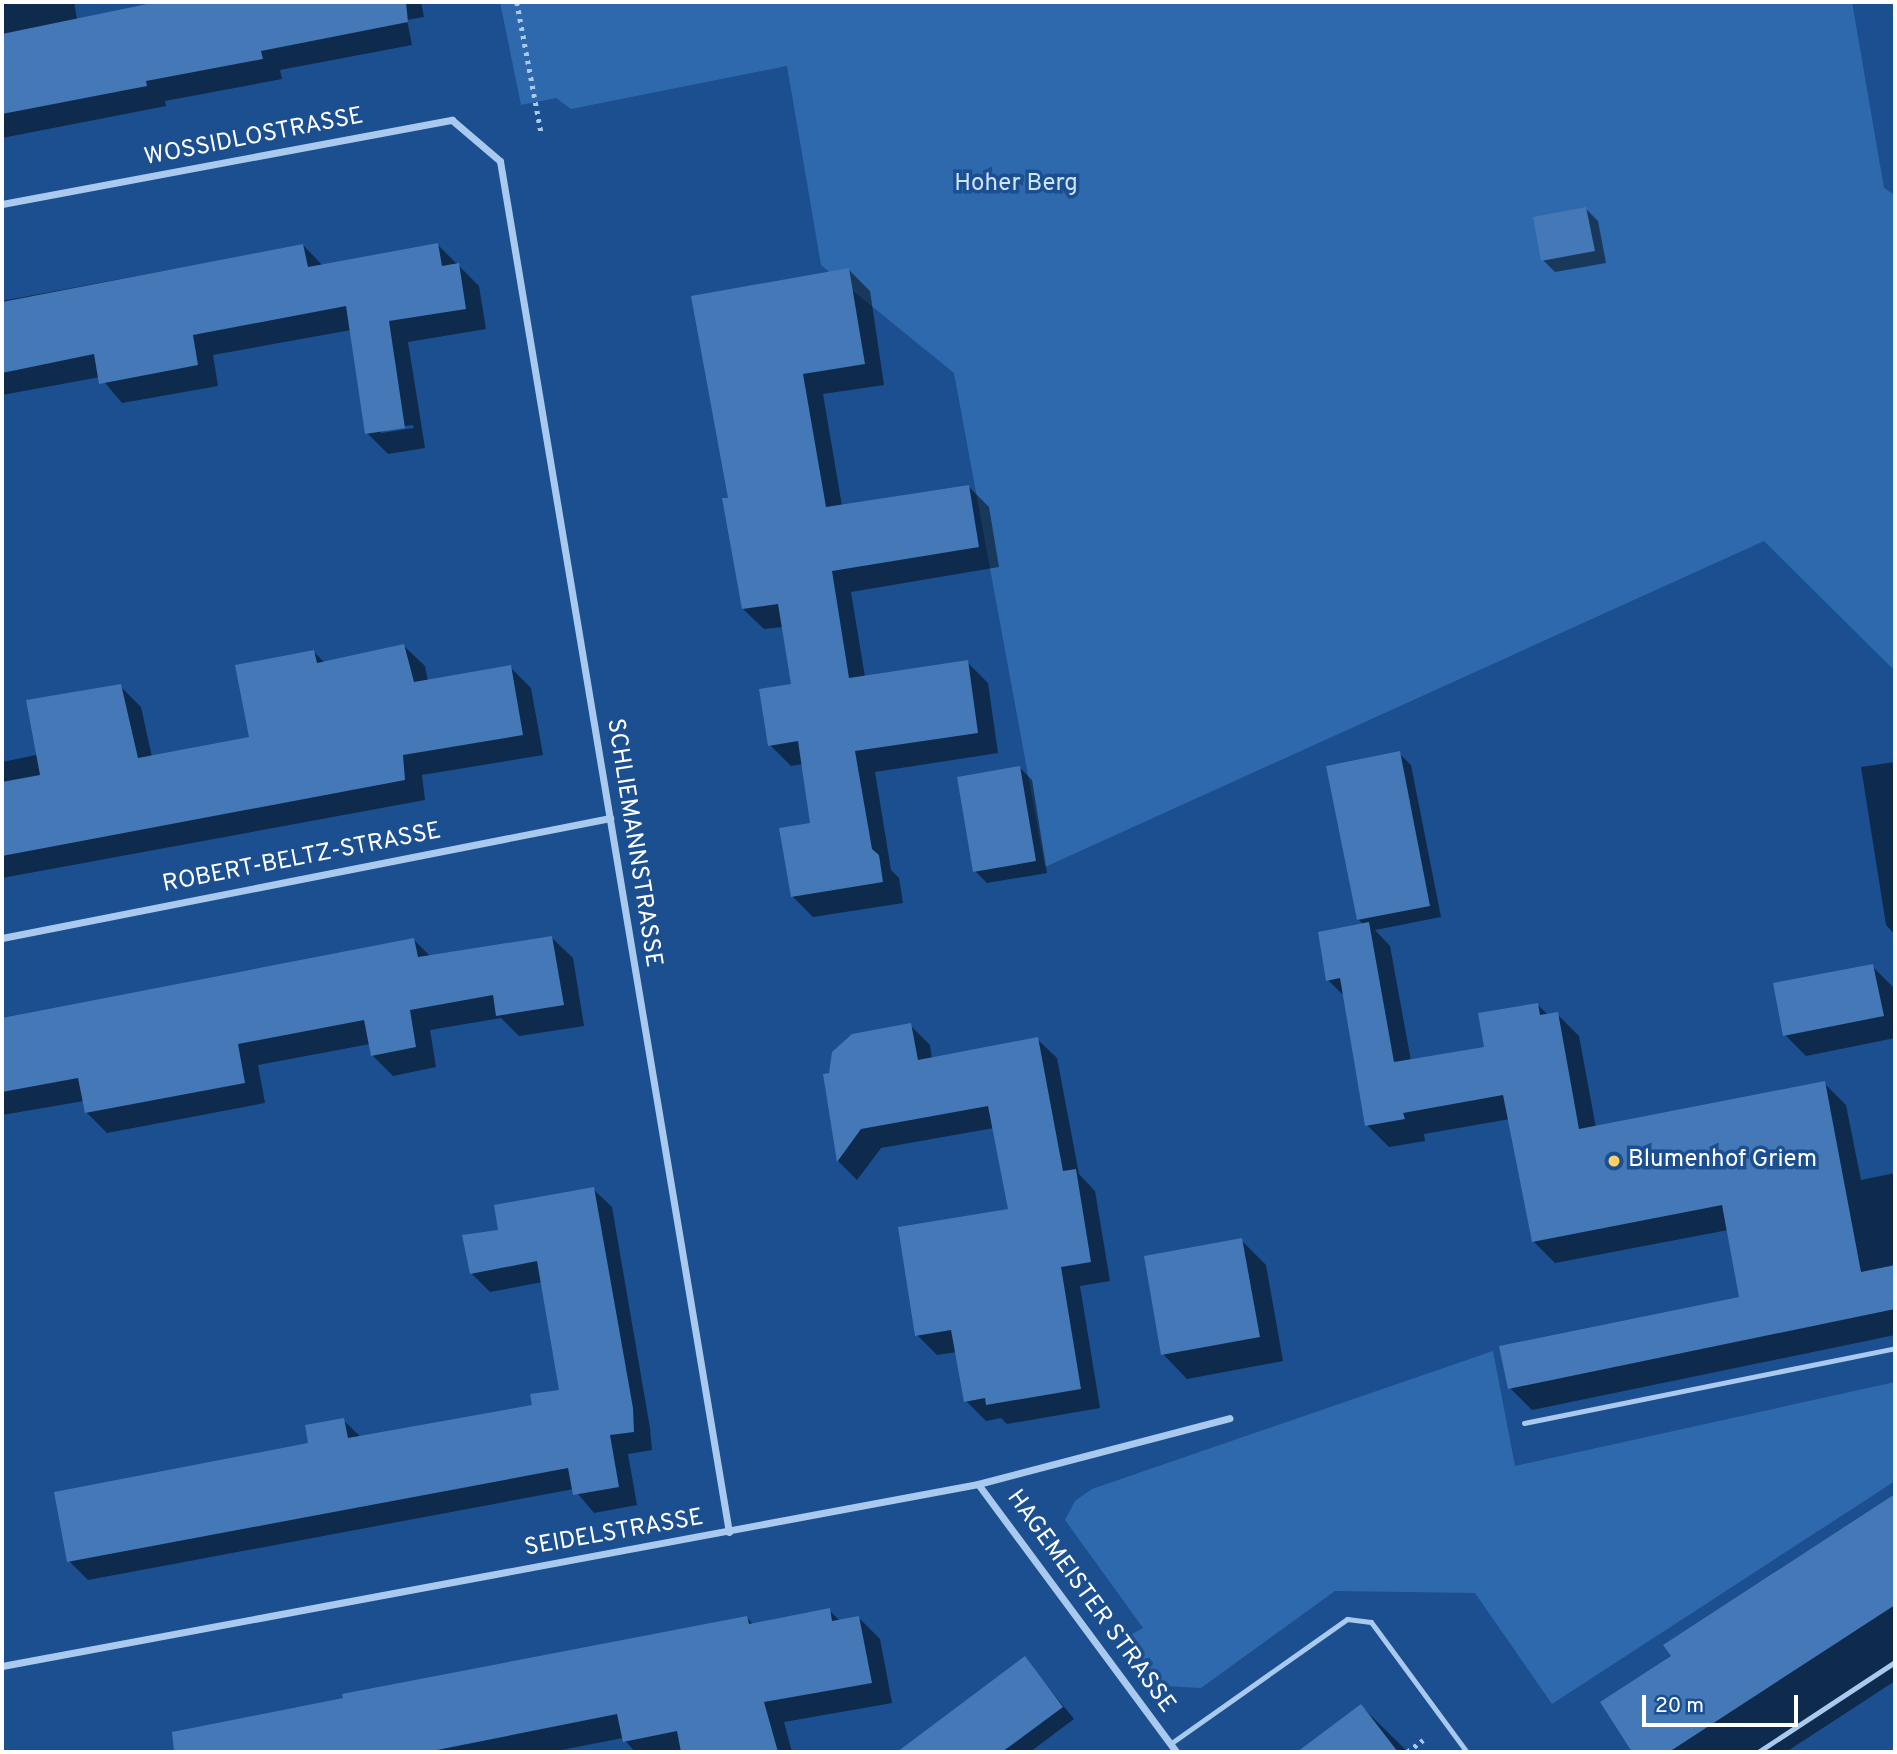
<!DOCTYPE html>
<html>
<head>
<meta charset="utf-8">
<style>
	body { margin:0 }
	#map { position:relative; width:1897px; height:1754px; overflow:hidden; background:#1b4f8f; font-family:Overpass,sans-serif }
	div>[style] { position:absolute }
	.green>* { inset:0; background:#2e69ad }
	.shadow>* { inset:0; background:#0007 }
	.building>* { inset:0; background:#4478b7 }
	.path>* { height:4.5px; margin-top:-2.25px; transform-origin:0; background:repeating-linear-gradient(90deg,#a9c9ee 0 3.5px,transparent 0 8.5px) }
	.service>* { height:5px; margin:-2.5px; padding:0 2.5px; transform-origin:2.5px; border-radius:2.5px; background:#a9c9ee }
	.minor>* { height:7px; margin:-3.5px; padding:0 3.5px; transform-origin:3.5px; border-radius:3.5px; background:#a9c9ee }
	.dots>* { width:19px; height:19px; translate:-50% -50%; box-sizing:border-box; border:4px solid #1b4f8f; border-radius:50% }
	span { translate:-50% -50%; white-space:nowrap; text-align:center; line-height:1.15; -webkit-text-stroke:7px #1b4f8f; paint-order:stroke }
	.street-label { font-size:24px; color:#fff }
	.park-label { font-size:24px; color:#cfe3fa }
	.poi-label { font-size:24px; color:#fff }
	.left { translate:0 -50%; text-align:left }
	.frame { position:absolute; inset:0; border:4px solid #fff; pointer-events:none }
	.scale { position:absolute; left:1642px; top:1695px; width:156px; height:32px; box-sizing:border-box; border:4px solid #fff; border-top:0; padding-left:9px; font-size:21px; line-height:24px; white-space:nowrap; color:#fff; -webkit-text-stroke:5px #1b4f8f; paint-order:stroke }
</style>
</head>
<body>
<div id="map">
	<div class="green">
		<div style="clip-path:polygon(500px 2px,1852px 2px,1884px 188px,1895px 195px,1895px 671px,1764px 541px,1045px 867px,954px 373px,821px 265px,787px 66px,571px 109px,556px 98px,521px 105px)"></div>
		<div style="clip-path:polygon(1493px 1351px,1515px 1466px,1895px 1382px,1895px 1481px,1552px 1704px,1475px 1593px,1335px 1591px,1201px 1688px,1165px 1686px,1125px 1638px,1143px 1628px,1065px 1520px,1075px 1501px,1092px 1489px)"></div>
	</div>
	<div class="shadow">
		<div style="clip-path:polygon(2px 2px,74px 2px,77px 19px,161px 2px,421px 2px,424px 17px,407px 20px,412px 45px,280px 70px,282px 79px,165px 101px,166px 106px,2px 138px)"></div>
		<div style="clip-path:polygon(1586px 209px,1598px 221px,1606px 263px,1555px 272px,1543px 260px)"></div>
		<div style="clip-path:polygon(evenodd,303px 245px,323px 266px,438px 245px,479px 286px,486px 329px,408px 342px,425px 448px,388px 454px,367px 433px,351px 330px,213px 355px,218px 386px,122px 403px,100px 377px,2px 395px,2px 301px,303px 245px,413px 425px,414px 428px,381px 433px,381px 429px,413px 425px)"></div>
		<div style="clip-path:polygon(849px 270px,870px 291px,884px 385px,823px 394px,842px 506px,968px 486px,989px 507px,999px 567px,851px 592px,865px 677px,967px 662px,988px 683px,998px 753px,875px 772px,891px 870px,899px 878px,903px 903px,813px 917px,792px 896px,812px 824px,803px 764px,791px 766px,770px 745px,793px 685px,783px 627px,764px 629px,743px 609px,730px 499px)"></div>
		<div style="clip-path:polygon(404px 646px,425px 666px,428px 681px,510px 667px,531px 688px,543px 755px,422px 775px,425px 800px,2px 878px,2px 762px,41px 754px,120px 686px,141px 707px,152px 757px,251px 738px,314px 652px,325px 663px)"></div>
		<div style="clip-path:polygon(1399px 753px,1411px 765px,1441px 917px,1375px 930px,1390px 946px,1411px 1061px,1486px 1049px,1538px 1005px,1549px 1016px,1557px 1014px,1579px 1036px,1596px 1128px,1824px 1083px,1846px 1105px,1861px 1180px,1895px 1173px,1895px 1335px,1532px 1410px,1510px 1388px,1741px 1298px,1728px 1230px,1555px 1263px,1534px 1242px,1510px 1119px,1424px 1134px,1425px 1141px,1389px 1147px,1367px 1125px,1345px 997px,1328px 980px,1364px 925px,1358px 919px)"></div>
		<div style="clip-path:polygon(1895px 762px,1895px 935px,1886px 925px,1861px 767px)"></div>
		<div style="clip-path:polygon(1020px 768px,1032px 780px,1047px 873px,987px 883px,975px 871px)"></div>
		<div style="clip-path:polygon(552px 938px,573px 958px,584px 1026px,519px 1036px,501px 1018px,430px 1030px,436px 1067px,393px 1076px,372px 1055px,370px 1044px,258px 1065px,265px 1103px,107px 1133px,86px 1112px,84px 1101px,2px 1115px,2px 1019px,414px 940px,431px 957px)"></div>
		<div style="clip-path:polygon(1872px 966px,1893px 987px,1895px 1038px,1806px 1056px,1785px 1035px)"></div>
		<div style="clip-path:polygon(910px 1025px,930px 1045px,932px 1059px,1037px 1039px,1057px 1058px,1079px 1174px,1095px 1191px,1110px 1281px,1080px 1286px,1100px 1408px,1007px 1424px,1001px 1418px,986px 1421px,966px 1401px,957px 1352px,937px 1355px,917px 1335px,1010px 1210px,994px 1128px,881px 1148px,857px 1180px,838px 1161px,825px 1075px)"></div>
		<div style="clip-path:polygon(593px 1189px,612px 1207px,650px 1428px,652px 1450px,628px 1454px,637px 1505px,594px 1513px,574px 1489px,88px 1580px,69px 1561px,310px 1445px,343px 1420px,361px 1437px,534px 1406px,561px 1391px,543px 1282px,490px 1292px,471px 1273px,500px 1231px)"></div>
		<div style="clip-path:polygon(1241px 1240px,1266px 1265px,1283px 1361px,1187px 1379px,1163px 1354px)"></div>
		<div style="clip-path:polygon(1895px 1495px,1895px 1681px,1786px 1752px,1634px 1752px,1603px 1703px,1673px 1657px,1665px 1646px)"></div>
		<div style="clip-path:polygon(829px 1610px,840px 1621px,859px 1618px,880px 1639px,892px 1703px,784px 1722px,792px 1752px,635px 1752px,623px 1738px,551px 1752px,164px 1752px,747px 1618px,754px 1625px)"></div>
		<div style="clip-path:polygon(1025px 1659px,1074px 1719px,1030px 1752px,904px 1749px)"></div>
		<div style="clip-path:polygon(1361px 1706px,1408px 1752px,1300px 1752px)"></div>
	</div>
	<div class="building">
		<div style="clip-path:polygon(157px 2px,406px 2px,408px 22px,261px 51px,263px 59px,146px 81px,147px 86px,2px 114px,2px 34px)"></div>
		<div style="clip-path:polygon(1586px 207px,1595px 251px,1541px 261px,1533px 217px)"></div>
		<div style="clip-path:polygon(438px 243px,442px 266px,459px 263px,466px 309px,389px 321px,405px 428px,365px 434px,346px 306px,193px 335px,198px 365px,99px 384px,94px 354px,2px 373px,2px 302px,303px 244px,308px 267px)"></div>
		<div style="clip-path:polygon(849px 268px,865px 364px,803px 374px,826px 507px,969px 485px,979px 547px,832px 571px,849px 678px,968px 660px,978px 733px,855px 751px,872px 849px,879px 855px,883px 882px,791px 897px,779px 828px,810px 823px,798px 741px,768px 746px,759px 689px,791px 684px,778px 604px,742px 609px,722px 498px,728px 498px,691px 296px)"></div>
		<div style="clip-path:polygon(404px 644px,414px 682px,511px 665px,523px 735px,403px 755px,405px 780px,2px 856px,2px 782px,40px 775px,26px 700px,121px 684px,138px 758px,249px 737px,235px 665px,314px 650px,317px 663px)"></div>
		<div style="clip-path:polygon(1400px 751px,1430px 906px,1357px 920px,1326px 766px)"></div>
		<div style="clip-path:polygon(1020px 766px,1036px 861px,973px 872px,957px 777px)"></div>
		<div style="clip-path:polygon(1369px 922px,1394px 1062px,1484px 1047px,1478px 1013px,1538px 1003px,1540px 1015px,1558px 1012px,1579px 1129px,1825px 1081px,1861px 1272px,1895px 1265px,1895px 1309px,1508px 1389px,1499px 1346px,1739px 1297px,1722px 1205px,1532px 1242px,1503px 1095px,1403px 1113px,1405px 1119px,1365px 1126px,1340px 978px,1326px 981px,1318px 932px)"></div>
		<div style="clip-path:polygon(552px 936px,564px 1005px,496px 1016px,493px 995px,410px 1010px,416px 1047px,371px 1056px,364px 1020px,238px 1044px,245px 1083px,85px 1113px,78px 1078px,2px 1092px,2px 1018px,414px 938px,418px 957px)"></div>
		<div style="clip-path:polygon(1873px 964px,1884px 1016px,1783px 1036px,1773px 983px)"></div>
		<div style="clip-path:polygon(911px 1023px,918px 1060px,1038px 1037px,1063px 1171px,1076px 1169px,1091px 1262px,1061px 1267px,1081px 1389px,986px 1405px,985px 1398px,964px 1402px,951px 1330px,915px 1336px,898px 1227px,1008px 1209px,988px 1106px,861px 1129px,837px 1162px,823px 1074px,829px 1073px,832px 1052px,852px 1034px)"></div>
		<div style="clip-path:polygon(594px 1187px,633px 1408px,634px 1432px,610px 1435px,619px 1487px,573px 1495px,568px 1468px,67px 1562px,54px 1492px,308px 1443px,305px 1425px,344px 1418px,348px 1438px,532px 1405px,530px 1394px,559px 1390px,537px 1261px,470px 1274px,462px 1235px,498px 1230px,494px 1205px)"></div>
		<div style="clip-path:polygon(1242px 1238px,1260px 1337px,1161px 1355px,1144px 1256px)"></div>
		<div style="clip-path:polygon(1895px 1494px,1895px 1605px,1669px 1752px,1632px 1752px,1600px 1702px,1671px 1656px,1663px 1645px)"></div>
		<div style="clip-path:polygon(830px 1608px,832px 1621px,859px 1616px,872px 1683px,764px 1702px,778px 1752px,681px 1752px,677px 1731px,623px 1742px,617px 1714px,427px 1752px,174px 1752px,172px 1732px,343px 1698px,342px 1694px,747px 1616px,749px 1624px)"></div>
		<div style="clip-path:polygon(1025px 1656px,1063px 1707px,1002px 1752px,897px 1752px)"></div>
		<div style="clip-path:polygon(1361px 1704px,1398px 1752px,1297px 1752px)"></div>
	</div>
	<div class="path">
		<div style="left:517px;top:2px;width:132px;rotate:79.5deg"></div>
		<div style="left:1407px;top:1752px;width:20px;rotate:-37deg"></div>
	</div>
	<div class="service">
		<div style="left:1524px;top:1423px;width:379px;rotate:-11.4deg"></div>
		<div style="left:1170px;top:1744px;width:217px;rotate:-35.2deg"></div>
		<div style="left:1347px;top:1619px;width:24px;rotate:7deg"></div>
		<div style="left:1371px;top:1622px;width:162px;rotate:53.6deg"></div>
		<div style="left:1758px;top:1752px;width:164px;rotate:-33.3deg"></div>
	</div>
	<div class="minor">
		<div style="left:2px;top:204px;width:458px;rotate:-10.6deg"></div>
		<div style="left:452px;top:120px;width:63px;rotate:40.5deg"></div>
		<div style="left:500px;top:161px;width:1390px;rotate:80.52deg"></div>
		<div style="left:2px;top:938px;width:620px;rotate:-11.16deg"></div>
		<div style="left:978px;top:1484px;width:333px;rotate:53.5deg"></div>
		<div style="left:2px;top:1666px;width:993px;rotate:-10.56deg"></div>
		<div style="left:978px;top:1484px;width:260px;rotate:-14.7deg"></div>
	</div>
	<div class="dots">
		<div style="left:1614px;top:1161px;background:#ffd166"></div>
	</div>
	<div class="street-label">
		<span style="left:254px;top:138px;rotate:-11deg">WOSSIDLOSTRASSE</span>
		<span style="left:633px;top:843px;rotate:81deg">SCHLIEMANNSTRASSE</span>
		<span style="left:302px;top:859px;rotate:-11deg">ROBERT-BELTZ-STRASSE</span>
		<span style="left:614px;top:1534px;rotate:-10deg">SEIDELSTRASSE</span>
		<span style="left:1090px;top:1602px;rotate:54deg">HAGEMEISTER STRASSE</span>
	</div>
	<div class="park-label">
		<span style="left:1016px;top:185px">Hoher Berg</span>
	</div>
	<div class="poi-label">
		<span class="left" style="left:1628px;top:1161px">Blumenhof Griem</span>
	</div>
	<div class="frame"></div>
	<div class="scale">20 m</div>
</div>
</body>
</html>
